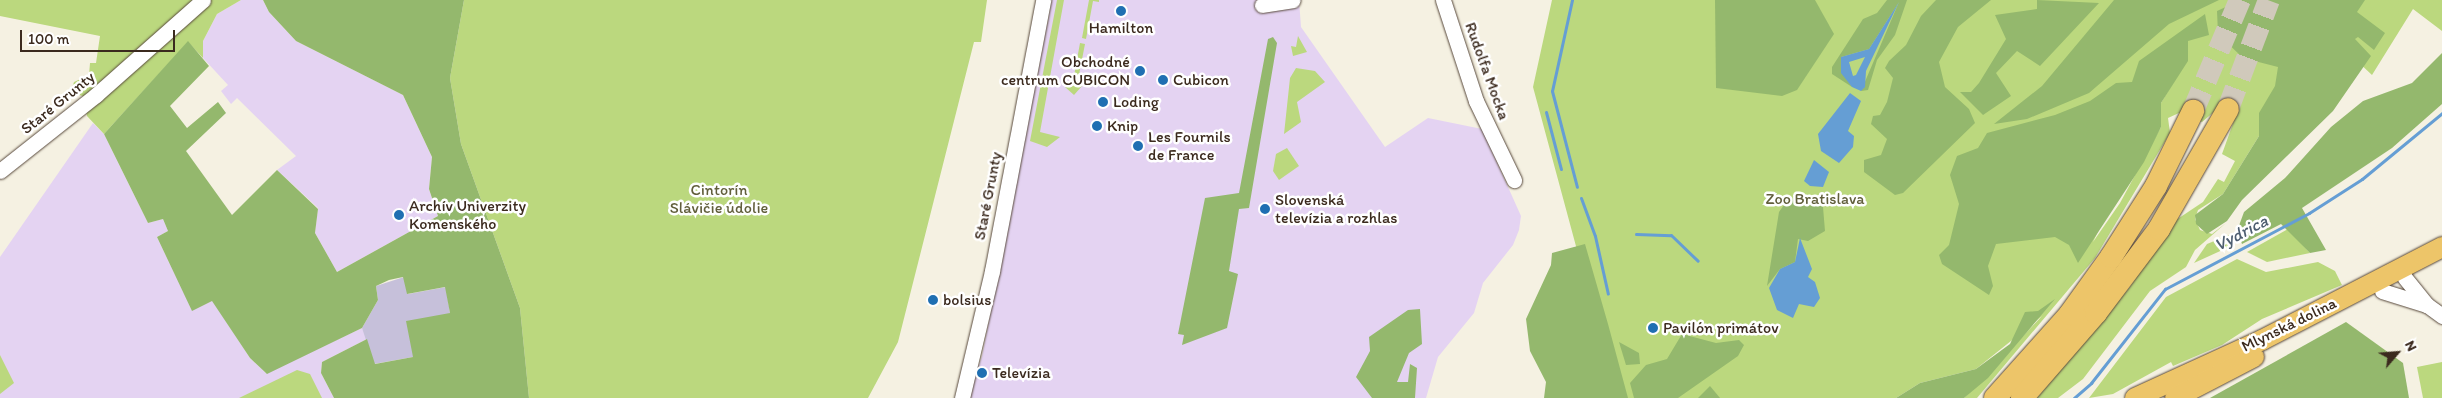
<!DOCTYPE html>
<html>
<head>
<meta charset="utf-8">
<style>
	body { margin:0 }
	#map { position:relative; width:2442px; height:398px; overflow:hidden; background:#f5f1e2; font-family:Itim,sans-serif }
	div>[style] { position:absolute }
	.built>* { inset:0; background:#e4d3f2 }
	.industrial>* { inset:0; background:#c6c0da }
	.green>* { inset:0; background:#bbd87e }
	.forest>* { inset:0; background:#94b86d }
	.water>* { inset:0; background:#659ed4 }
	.stream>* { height:3px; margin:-1.5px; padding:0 1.5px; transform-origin:1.5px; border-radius:1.5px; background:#659ed4 }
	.highway-tunnel>* { height:22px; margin-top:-11px; transform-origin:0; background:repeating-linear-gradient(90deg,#d0c9bb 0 22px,transparent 0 33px) }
	.roads { filter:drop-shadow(0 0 1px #57483b) drop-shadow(0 0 1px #57483b) }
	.minor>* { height:15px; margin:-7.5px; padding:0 7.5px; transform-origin:7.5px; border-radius:7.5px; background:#fff }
	.major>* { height:20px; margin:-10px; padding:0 10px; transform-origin:10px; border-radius:10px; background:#edc569 }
	.highway>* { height:22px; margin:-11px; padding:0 11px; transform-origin:11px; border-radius:11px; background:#edc569 }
	.dots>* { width:14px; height:14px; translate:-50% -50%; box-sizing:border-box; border:2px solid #fff; border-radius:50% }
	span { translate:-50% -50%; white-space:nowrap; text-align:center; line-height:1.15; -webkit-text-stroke:5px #fff; paint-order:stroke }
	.poi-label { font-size:16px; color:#3b2a1e }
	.right { translate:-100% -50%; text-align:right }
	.left { translate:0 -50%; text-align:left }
	.street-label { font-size:16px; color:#3b2a1e }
	.park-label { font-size:16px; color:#615e3b }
	.water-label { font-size:18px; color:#4e5e70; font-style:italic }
	.north { position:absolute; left:2372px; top:328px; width:50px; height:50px; -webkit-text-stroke:4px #fff; paint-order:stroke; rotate:63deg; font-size:14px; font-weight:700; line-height:20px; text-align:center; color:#3b2a1e }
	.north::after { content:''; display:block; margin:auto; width:18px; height:22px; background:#3b2a1e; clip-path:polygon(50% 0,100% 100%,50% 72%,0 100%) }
	.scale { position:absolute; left:20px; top:30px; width:155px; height:22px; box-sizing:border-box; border:2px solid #3b2a1e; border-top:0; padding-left:6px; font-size:15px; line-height:18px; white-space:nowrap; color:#3b2a1e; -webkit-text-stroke:4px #fff; paint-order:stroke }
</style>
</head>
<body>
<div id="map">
	<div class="built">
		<div style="clip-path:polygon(241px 0,263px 0,269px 12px,296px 41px,403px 95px,432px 157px,429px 189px,438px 216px,337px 272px,315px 233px,318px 208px,277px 170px,296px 156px,237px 98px,231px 104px,221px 91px,228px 85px,203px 58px,203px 41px,217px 14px)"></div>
		<div style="clip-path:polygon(1052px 0,1299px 0,1301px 27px,1385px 147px,1428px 118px,1482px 129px,1521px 216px,1519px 230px,1513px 245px,1483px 283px,1474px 313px,1438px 357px,1426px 398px,968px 398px,982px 356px)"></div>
		<div style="clip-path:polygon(93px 123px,104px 134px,148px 223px,163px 219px,168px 231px,157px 237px,192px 310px,212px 300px,250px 358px,266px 373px,362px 328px,367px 339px,322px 362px,321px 373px,334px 398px,0 398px,0 257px)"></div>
	</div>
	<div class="industrial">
		<div style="clip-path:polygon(404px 277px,408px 294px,446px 287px,450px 313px,413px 357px,374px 364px,362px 328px,378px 300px,376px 286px)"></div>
	</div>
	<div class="green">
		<div style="clip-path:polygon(0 0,241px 0,217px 14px,203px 41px,203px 58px,188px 42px,104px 134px,87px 116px,83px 96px,70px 93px,74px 82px,89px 75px,90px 63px,96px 63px,100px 36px,0 16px)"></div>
		<div style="clip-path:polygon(464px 0,987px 0,981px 42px,974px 42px,898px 342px,868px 398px,529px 398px,520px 308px,461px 144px,450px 78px)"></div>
		<div style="clip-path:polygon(1057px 0,1064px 0,1040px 132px,1060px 137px,1047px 147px,1030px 141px)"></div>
		<div style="clip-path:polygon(1089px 0,1099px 0,1099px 2px,1093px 1px,1086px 39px,1082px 38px)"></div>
		<div style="clip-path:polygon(evenodd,1552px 0,2442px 0,2442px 31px,2413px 9px,2372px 75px,2356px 60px,2260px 122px,2259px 136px,2223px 194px,2198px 210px,2195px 219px,2200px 230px,2212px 234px,2226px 223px,2195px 250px,2186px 267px,2150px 291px,2083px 379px,2058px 398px,2037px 398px,2129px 288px,2176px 220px,2203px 202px,2218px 179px,2224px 182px,2235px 161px,2222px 154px,2236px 115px,2221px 106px,2202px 122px,2179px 113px,2168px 118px,2170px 133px,2095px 258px,1977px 398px,1964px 398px,2042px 316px,1976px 369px,1920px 383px,1896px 398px,1617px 398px,1533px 87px,1552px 0,2176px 67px,2181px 69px,2161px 103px,2161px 127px,2120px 203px,2093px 242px,2176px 67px)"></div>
		<div style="clip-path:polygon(1298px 36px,1307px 52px,1293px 56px,1291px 46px,1296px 47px)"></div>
		<div style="clip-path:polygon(1080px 43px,1085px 44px,1077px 85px,1082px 86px,1074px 95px,1065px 87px,1072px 87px)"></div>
		<div style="clip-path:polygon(1296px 68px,1315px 71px,1325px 82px,1297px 102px,1301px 122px,1284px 134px,1290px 78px)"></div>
		<div style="clip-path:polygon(1287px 148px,1299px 166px,1279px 180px,1273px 171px,1276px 154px)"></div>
		<div style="clip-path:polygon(2288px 229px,2310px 253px,2267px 262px,2247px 252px)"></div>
		<div style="clip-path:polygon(2229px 235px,2229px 247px,2194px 263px,2207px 244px)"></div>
		<div style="clip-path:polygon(2237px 259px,2266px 272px,2318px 262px,2335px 271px,2342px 285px,2262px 319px,2222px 345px,2173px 366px,2171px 362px,2113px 394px,2089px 398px,2166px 297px)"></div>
		<div style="clip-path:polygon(0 355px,14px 383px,0 394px)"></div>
		<div style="clip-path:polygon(2442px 362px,2442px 398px,2423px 398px,2417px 367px)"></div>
		<div style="clip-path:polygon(297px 370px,310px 374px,322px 398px,239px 398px)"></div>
	</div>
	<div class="forest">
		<div style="clip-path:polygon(263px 0,464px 0,450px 78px,461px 144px,520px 308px,529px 398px,334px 398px,321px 373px,322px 362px,367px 339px,375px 364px,413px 357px,406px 321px,450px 313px,445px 287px,407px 294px,403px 277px,389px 280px,376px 286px,378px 300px,362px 328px,267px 374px,250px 358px,212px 301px,192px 311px,157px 237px,168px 231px,163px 219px,148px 223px,104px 134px,188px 41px,209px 66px,170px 106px,187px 128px,218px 102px,226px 113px,186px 151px,232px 215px,277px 170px,318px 209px,315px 233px,337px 272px,438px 216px,429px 189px,432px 157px,403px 95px,296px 41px,269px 12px)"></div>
		<div style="clip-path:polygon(1715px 0,1815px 0,1834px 34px,1797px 90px,1782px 96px,1716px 88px)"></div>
		<div style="clip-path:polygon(1887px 0,1907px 0,1895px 35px,1877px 60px,1868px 90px,1861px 91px,1899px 2px,1869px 49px,1841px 57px,1841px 70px,1852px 87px,1832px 74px,1832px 67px,1863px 19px,1877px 13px)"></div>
		<div style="clip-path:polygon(1936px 0,1991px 0,1958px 27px,1939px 62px,1945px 87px,1969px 109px,1975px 123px,1903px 193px,1895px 195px,1864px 172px,1864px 160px,1881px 155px,1887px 139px,1871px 124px,1873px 116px,1880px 115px,1887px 102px,1893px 78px,1885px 68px,1889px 61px,1906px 45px,1921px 16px)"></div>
		<div style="clip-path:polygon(2037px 0,2099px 3px,2040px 66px,2017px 51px,1996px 73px,2011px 96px,1983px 115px,1960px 92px,1971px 92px,1979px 83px,2006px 39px,1995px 15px,2037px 9px)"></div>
		<div style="clip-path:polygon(2114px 0,2219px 0,2169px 24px,2089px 93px,2027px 119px,1994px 124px,2042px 86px)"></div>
		<div style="clip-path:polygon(2241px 0,2365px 0,2357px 12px,2385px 33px,2374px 50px,2358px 37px,2355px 39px,2371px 56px,2333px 111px,2242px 200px,2227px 221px,2207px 234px,2196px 224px,2195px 215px,2223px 194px,2259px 136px,2259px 113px,2275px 86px,2278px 67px,2243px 58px,2218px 34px,2217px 11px)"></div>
		<div style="clip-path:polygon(2205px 14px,2209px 35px,2188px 41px,2188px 61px,2161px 103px,2161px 127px,2144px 162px,2078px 263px,2069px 245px,2055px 237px,1996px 244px,1988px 266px,1993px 286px,1989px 295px,1942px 264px,1939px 255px,1949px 245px,1959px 204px,1950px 175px,1957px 156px,1978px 148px,1987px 133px,2055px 115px,2090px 101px,2116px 83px,2132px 82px,2139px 61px)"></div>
		<div style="clip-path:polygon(1273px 37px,1277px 43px,1249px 208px,1239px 209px,1229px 271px,1238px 274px,1227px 328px,1182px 345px,1184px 335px,1178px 334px,1205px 198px,1239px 193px,1268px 39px)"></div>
		<div style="clip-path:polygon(2442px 53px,2442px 104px,2392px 148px,2302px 208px,2326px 250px,2310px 253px,2281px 224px,2242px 244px,2237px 231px,2244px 212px,2285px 178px,2331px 127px,2363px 101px,2412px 83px)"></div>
		<div style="clip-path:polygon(1798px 196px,1814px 199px,1823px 207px,1825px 231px,1808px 241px,1798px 239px,1795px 262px,1780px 269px,1767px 286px,1779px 212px,1786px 202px)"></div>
		<div style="clip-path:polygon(1585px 244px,1608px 324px,1628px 398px,1544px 398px,1546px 382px,1530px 351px,1526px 319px,1551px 265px,1552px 253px)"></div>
		<div style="clip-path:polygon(2055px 299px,1988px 378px,1964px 398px,1896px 398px,1920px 383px,1976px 369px,2010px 344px,2025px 312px,2038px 311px)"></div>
		<div style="clip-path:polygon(1420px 309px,1422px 344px,1409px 353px,1397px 382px,1408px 382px,1410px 364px,1417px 368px,1415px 398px,1372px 398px,1356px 377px,1370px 351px,1369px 337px,1408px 310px)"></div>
		<div style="clip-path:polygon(2346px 322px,2403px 363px,2409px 398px,2210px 398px)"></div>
		<div style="clip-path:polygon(1682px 334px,1716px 343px,1739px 340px,1744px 345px,1738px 356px,1678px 398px,1634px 398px,1630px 383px,1646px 365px,1667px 359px)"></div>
		<div style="clip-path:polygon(1619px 342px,1639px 353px,1640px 364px,1626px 365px)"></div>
		<div style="clip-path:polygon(1710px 386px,1720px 398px,1698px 398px)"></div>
	</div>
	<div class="water">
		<div style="clip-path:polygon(evenodd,1899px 2px,1866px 71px,1865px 87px,1861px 91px,1852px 87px,1841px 73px,1841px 57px,1869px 49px,1899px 2px,1865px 57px,1856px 75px,1853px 76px,1849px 62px,1865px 57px)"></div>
		<div style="clip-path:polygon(1850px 93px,1861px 101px,1848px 131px,1854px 136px,1853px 147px,1839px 163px,1821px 151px,1818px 134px)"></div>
		<div style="clip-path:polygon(1814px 160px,1829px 172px,1823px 187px,1810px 186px,1804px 181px)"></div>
		<div style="clip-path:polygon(1800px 238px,1812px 269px,1808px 277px,1815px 282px,1820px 298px,1814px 307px,1799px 304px,1793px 318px,1777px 310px,1769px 288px,1780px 269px,1795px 262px)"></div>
	</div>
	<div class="stream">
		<div style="left:1572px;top:0;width:93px;rotate:102.4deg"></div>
		<div style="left:1552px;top:91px;width:99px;rotate:75.4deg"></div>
		<div style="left:1546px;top:112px;width:59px;rotate:75.3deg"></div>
		<div style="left:1581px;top:198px;width:40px;rotate:69.8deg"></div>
		<div style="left:1595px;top:236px;width:59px;rotate:77.4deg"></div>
		<div style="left:1636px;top:234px;width:35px;rotate:2deg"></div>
		<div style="left:1671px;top:235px;width:37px;rotate:44deg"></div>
		<div style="left:2074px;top:398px;width:23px;rotate:-41deg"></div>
		<div style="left:2091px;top:383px;width:120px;rotate:-51.8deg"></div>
		<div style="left:2165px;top:289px;width:163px;rotate:-27.8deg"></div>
		<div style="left:2309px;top:213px;width:63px;rotate:-32.7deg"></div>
		<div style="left:2362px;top:179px;width:104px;rotate:-39.5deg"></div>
	</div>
	<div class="highway-tunnel">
		<div style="left:2228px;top:109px;width:116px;rotate:-69.4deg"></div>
		<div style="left:2193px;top:111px;width:121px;rotate:-67.1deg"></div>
	</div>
	<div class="roads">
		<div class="minor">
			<div style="left:1443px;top:0;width:106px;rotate:71.9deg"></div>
			<div style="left:1476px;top:101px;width:88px;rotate:64.3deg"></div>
			<div style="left:1262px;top:5px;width:31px;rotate:-9deg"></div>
			<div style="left:0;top:171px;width:122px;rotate:-38.4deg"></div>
			<div style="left:96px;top:95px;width:143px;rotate:-41.6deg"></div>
			<div style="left:2405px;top:278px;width:35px;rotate:51deg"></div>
			<div style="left:2382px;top:291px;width:47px;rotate:17.3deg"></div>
			<div style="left:2427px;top:305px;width:19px;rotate:36deg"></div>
			<div style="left:962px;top:398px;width:130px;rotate:-76.7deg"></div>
			<div style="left:992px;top:271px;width:276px;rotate:-79.3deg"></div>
		</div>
		<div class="major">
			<div style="left:2135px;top:398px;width:140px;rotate:-24.5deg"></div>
			<div style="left:2262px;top:340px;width:203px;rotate:-27.3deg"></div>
			<div style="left:2175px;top:398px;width:89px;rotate:-27.4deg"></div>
		</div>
		<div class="highway">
			<div style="left:1995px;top:398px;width:113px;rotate:-48.2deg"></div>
			<div style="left:2070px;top:314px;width:70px;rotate:-54.3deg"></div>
			<div style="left:2111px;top:257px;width:84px;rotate:-57.6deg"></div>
			<div style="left:2156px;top:186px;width:84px;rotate:-63.7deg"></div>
			<div style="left:2022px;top:398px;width:113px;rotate:-49deg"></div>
			<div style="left:2096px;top:313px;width:105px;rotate:-53.1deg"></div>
			<div style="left:2159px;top:229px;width:138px;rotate:-60.1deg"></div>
		</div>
	</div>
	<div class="dots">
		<div style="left:1121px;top:11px;background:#1f6fb2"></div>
		<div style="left:1140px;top:71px;background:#1f6fb2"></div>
		<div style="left:1163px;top:80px;background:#1f6fb2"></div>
		<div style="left:1103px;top:102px;background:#1f6fb2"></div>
		<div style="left:1097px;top:126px;background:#1f6fb2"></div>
		<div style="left:1138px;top:146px;background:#1f6fb2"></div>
		<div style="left:1265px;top:209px;background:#1f6fb2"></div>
		<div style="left:399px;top:215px;background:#1f6fb2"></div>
		<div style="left:933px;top:300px;background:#1f6fb2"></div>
		<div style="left:1653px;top:328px;background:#1f6fb2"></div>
		<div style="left:982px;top:373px;background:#1f6fb2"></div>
	</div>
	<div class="poi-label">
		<span style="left:1121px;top:28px">Hamilton</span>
		<span class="right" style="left:1130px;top:71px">Obchodné<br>centrum CUBICON</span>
		<span class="left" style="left:1173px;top:80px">Cubicon</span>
		<span class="left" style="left:1113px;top:102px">Loding</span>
		<span class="left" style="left:1107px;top:126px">Knip</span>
		<span class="left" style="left:1148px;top:146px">Les Fournils<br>de France</span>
		<span class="left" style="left:1275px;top:209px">Slovenská<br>televízia a rozhlas</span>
		<span class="left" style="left:409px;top:215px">Archív Univerzity<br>Komenského</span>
		<span class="left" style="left:943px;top:300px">bolsius</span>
		<span class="left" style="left:1663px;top:328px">Pavilón primátov</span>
		<span class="left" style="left:992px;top:373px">Televízia</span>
	</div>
	<div class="street-label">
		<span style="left:1487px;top:71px;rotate:70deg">Rudolfa Mocka</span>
		<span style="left:58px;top:103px;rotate:-39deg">Staré Grunty</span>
		<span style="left:988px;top:196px;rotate:-79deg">Staré Grunty</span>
		<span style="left:2289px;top:325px;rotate:-26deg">Mlynská dolina</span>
	</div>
	<div class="park-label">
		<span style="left:719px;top:199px">Cintorín<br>Slávičie údolie</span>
		<span style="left:1815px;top:199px">Zoo Bratislava</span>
	</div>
	<div class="water-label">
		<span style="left:2241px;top:233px;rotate:-28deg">Vydrica</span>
	</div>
	<div class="north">N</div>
	<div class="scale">100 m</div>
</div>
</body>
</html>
